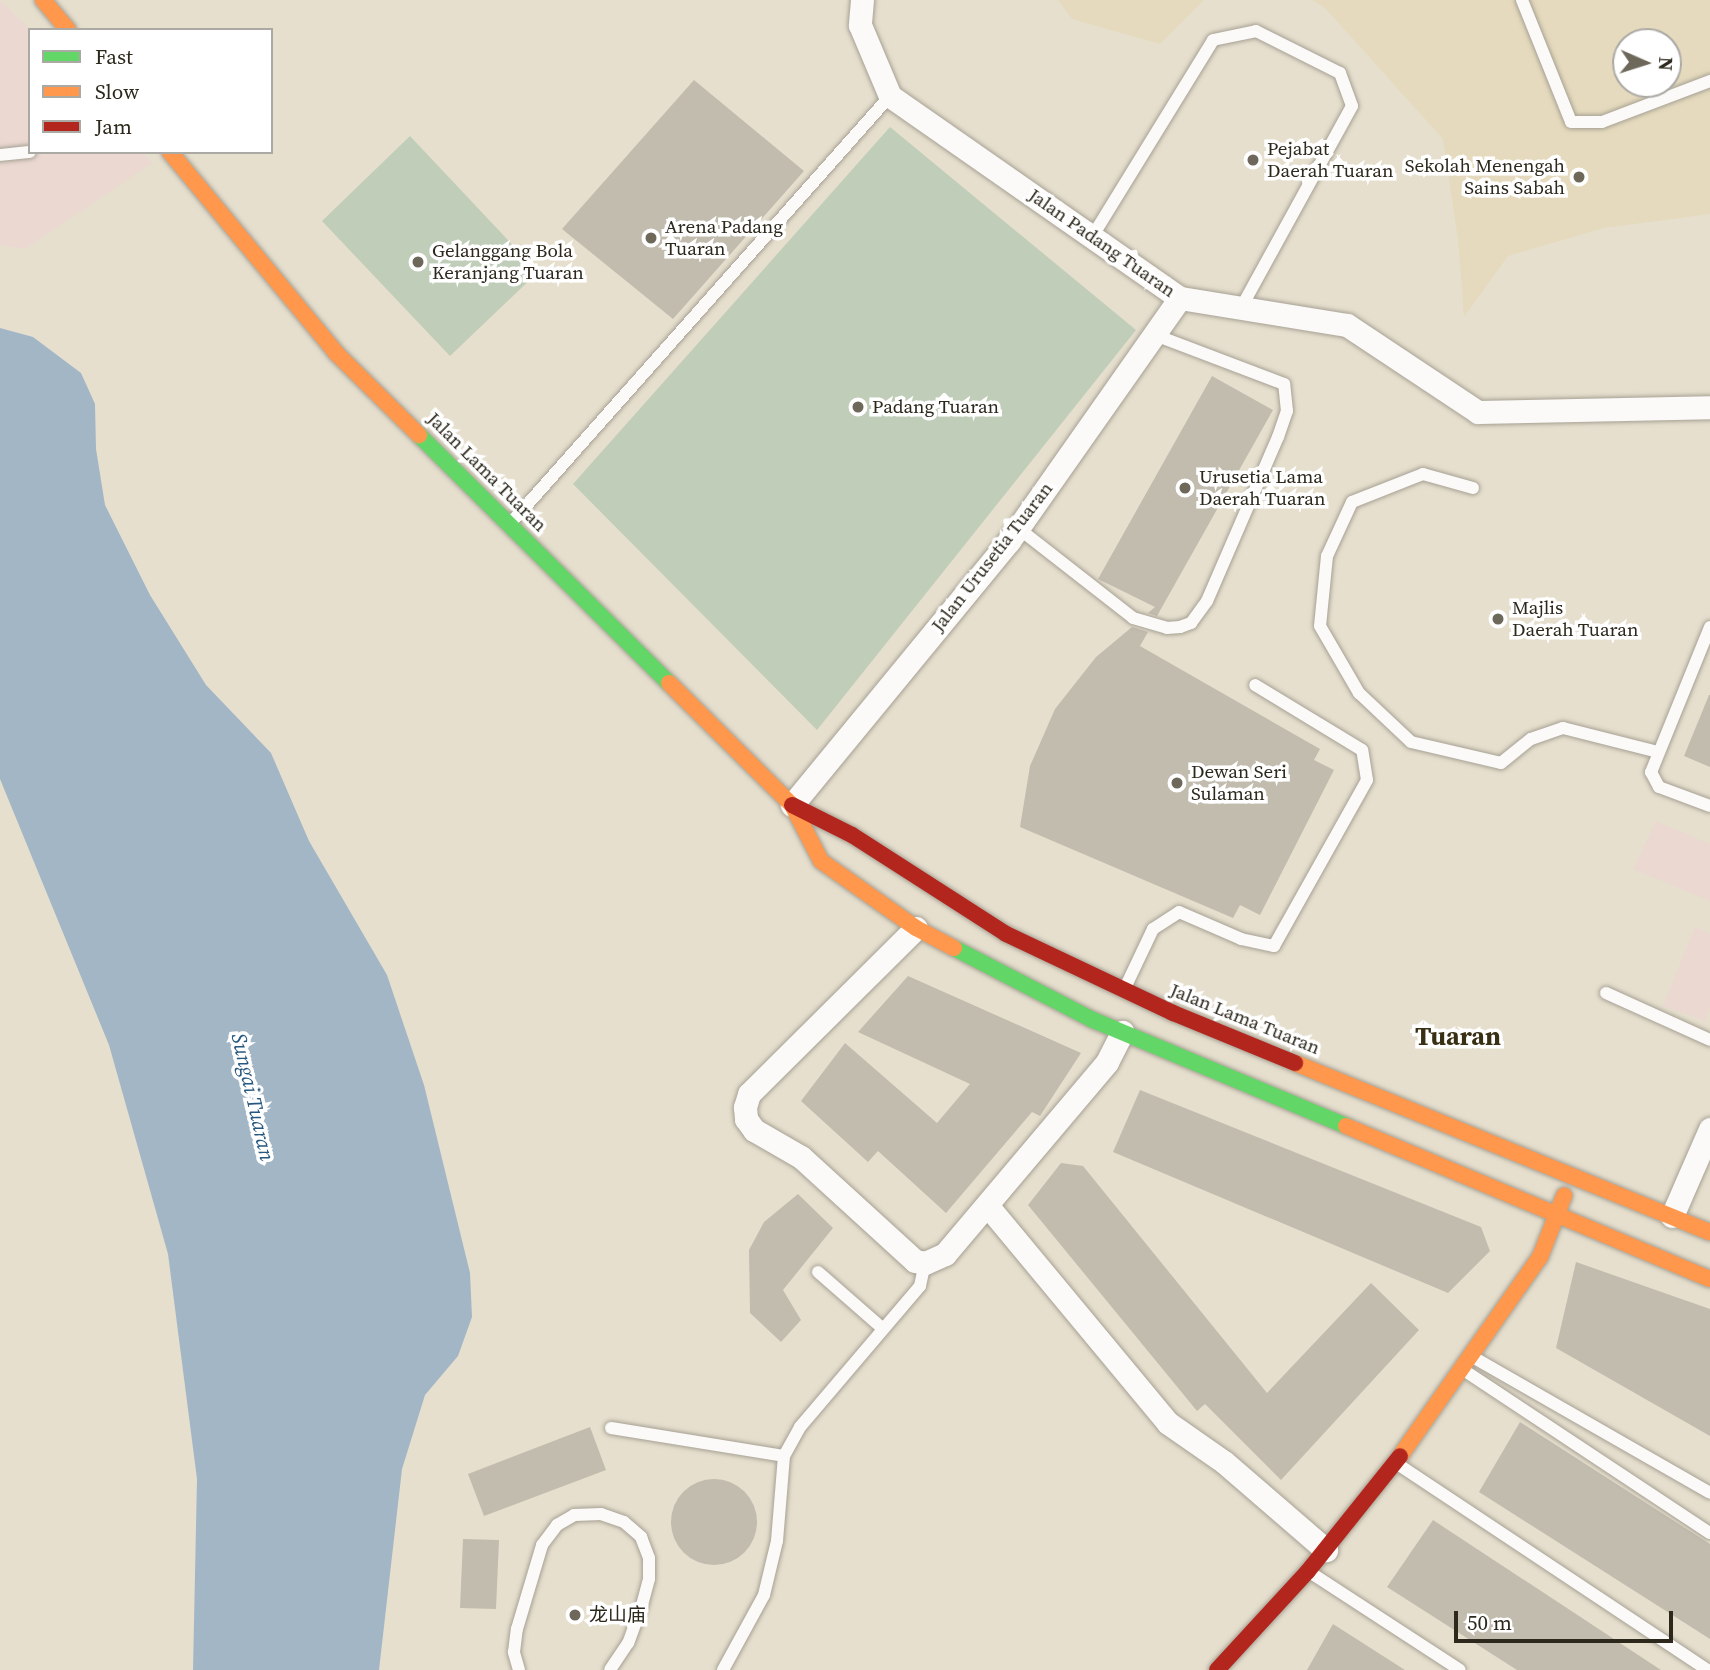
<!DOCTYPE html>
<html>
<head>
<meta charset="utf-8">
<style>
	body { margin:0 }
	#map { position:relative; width:1710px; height:1670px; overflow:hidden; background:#e6dfce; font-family:"Source Serif 4","Noto Sans SC",serif }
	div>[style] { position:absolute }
	.commercial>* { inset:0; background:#ead8d1 }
	.built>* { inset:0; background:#e5dabd }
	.green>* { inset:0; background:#c0cdb8 }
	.water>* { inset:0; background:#a2b6c6 }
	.building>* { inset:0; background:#c2bcaf }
	.round { border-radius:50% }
	.roads { filter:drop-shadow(0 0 2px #a7a194) drop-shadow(0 0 2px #a7a194) }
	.lane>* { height:12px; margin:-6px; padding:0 6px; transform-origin:6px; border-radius:6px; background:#fbfaf8 }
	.street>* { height:23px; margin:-11.5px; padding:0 11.5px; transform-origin:11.5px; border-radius:11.5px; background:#fbfaf8 }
	.fast>* { height:16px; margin:-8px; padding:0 8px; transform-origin:8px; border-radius:8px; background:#63d668 }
	.slow>* { height:16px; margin:-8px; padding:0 8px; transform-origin:8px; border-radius:8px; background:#ff974d }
	.jam>* { height:16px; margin:-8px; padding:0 8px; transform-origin:8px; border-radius:8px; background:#b3261e }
	.dots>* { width:19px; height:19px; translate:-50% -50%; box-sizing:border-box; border:4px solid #fff; border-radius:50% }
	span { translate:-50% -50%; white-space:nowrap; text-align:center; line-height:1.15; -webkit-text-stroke:7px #fff; paint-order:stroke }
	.poi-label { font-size:19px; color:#2d281c }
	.left { translate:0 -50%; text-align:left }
	.right { translate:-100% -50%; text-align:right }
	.street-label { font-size:19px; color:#2d281c }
	.water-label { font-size:21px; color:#26577f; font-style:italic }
	.district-label { font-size:26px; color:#392f14; font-weight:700 }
	.legend { position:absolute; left:28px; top:28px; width:245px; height:126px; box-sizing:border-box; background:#fff; border:2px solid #aba9a4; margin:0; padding:9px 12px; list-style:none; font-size:21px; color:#2d281c }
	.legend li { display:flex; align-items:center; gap:14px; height:35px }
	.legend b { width:35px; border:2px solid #aba9a4 }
	.north { position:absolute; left:1612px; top:28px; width:70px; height:70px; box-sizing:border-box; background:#fff; border:2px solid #aba9a4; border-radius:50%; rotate:93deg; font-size:19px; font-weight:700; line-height:28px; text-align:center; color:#2d281c }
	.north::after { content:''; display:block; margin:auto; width:24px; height:32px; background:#6e685a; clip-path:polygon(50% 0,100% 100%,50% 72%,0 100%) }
	.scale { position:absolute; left:1454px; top:1611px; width:219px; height:32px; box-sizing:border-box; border:4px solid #2d281c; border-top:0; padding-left:9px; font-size:21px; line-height:24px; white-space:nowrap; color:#2d281c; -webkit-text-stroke:5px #fff; paint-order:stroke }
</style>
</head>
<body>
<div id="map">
	<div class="commercial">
		<div style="clip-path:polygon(0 0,31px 30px,30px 152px,143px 152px,152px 163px,25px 249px,0 245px)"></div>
		<div style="clip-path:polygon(1656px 821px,1710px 844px,1710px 901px,1633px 869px)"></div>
		<div style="clip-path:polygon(1695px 927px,1710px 934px,1710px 1007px,1705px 1021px,1663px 1006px)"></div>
	</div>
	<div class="built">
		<div style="clip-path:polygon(1058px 0,1204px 0,1160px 44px,1072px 19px)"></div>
		<div style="clip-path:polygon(evenodd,1312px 0,1710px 0,1710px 214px,1604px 228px,1508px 256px,1464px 317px,1458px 239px,1443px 139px,1325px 8px,1312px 0,1626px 42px,1668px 42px,1668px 84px,1626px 84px,1626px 42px)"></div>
	</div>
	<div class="green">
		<div style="clip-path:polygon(890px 127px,1136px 330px,817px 730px,573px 484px)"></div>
		<div style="clip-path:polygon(410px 136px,538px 272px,450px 356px,322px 221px)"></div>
	</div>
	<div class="water">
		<div style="clip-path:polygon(0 328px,33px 337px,81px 373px,95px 404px,96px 449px,105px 505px,150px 595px,206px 685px,271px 753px,309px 841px,387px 975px,424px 1085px,470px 1273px,472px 1317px,458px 1356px,425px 1395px,402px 1469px,379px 1670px,193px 1670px,197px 1479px,168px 1254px,109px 1045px,0 779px)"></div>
	</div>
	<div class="building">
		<div style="clip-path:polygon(694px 80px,804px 171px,673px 319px,562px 229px)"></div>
		<div style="clip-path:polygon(1212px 376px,1273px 410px,1157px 616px,1148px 613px,1155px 607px,1098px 579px)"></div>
		<div style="clip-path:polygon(1132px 627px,1148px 632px,1140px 646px,1320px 749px,1314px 760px,1334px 770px,1260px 915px,1240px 905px,1233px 918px,1020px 827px,1030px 766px,1055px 709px,1096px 657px)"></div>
		<div style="clip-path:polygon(1709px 695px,1710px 695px,1710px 767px,1684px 756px)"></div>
		<div style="clip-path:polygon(908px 976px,1081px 1053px,1040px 1116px,1032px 1112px,946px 1213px,878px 1151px,868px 1162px,801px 1101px,845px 1043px,937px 1123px,970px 1084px,858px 1032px)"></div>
		<div style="clip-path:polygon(1140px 1090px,1481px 1227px,1490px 1251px,1448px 1293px,1113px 1152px)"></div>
		<div style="clip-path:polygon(1061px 1163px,1083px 1166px,1267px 1393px,1371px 1283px,1419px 1330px,1281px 1480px,1205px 1404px,1197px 1411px,1028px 1205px)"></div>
		<div style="clip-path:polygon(798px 1194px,833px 1228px,783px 1290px,801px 1320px,781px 1342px,750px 1313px,749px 1250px,764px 1222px)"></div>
		<div style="clip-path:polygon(1576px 1262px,1710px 1309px,1710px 1436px,1556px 1348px)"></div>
		<div style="clip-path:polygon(1520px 1422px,1710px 1544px,1710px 1639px,1479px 1492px)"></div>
		<div style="clip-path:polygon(590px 1427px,606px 1470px,484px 1516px,468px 1474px)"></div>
		<div class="round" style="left:671px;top:1479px;width:86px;height:86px"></div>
		<div style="clip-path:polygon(1433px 1520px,1661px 1670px,1517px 1670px,1387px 1587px)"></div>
		<div style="clip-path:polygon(463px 1539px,499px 1540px,496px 1609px,460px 1608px)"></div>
		<div style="clip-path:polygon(1333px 1624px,1405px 1670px,1307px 1670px)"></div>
	</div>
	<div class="roads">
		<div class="lane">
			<div style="left:1522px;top:0;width:131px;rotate:68.1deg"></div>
			<div style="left:1571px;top:122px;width:31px"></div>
			<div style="left:1602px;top:122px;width:116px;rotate:-20.8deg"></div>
			<div style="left:0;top:155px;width:30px;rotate:-6deg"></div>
			<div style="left:1092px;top:237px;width:231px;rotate:-58.4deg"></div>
			<div style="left:1213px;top:40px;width:44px;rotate:-11.8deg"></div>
			<div style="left:1256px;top:31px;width:94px;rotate:26.6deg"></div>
			<div style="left:1340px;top:73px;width:35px;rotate:70deg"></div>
			<div style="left:1352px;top:106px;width:230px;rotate:118.8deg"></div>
			<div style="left:1473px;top:488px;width:52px;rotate:-164.4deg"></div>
			<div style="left:1423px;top:474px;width:76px;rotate:158.5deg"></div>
			<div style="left:1352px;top:502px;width:60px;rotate:114.8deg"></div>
			<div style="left:1327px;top:556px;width:70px;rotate:95.7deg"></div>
			<div style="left:1320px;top:626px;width:78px;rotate:59.8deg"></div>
			<div style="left:1359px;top:693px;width:71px;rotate:43.3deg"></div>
			<div style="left:1411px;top:742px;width:92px;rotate:13.1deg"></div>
			<div style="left:1501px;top:763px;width:38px;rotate:-39deg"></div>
			<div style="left:1531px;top:739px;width:34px;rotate:-19deg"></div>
			<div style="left:1563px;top:728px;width:98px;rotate:14.2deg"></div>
			<div style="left:510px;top:524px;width:572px;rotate:-48.4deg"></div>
			<div style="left:1018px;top:528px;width:146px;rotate:38deg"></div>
			<div style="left:1133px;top:618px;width:35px;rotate:16deg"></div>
			<div style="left:1167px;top:628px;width:13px;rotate:-4deg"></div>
			<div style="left:1180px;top:627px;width:12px;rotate:-20deg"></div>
			<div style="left:1191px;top:623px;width:27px;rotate:-54deg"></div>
			<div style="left:1207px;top:601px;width:179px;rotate:-66.6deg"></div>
			<div style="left:1278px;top:437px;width:28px;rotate:-71deg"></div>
			<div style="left:1287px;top:411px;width:27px;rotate:-96deg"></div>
			<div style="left:1284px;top:384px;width:138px;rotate:-159.2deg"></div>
			<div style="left:1710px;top:627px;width:157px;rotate:112.1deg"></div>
			<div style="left:1651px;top:772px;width:17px;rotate:62deg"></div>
			<div style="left:1659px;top:787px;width:54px;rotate:20.4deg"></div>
			<div style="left:1124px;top:990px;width:68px;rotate:-64.6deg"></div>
			<div style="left:1153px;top:929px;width:31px;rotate:-33deg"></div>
			<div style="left:1179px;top:912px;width:68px;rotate:23.5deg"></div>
			<div style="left:1241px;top:939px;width:34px;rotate:12deg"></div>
			<div style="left:1274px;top:946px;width:190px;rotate:-60.7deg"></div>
			<div style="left:1367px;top:780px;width:30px;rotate:-99deg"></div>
			<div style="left:1362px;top:750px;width:125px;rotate:-148.7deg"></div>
			<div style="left:1606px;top:993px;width:114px;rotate:24.3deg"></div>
			<div style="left:818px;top:1272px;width:86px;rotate:41.2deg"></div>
			<div style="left:1471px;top:1356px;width:275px;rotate:29.8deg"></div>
			<div style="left:1462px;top:1369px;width:297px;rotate:33.5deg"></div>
			<div style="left:611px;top:1428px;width:175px;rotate:9.2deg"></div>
			<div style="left:1396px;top:1463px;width:374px;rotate:33.6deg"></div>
			<div style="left:1308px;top:1571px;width:181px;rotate:33.1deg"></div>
			<div style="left:519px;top:1670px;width:19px;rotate:-106deg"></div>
			<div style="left:514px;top:1652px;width:23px;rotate:-83deg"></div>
			<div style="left:517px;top:1629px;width:88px;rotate:-73.4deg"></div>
			<div style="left:542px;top:1545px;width:25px;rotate:-53deg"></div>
			<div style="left:557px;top:1525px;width:20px;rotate:-30deg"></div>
			<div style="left:574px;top:1515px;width:27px;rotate:-2deg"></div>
			<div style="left:601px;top:1514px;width:24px;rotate:19deg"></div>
			<div style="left:624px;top:1522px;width:23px;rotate:41deg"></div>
			<div style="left:641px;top:1537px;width:22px;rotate:69deg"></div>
			<div style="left:649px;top:1558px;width:21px;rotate:90deg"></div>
			<div style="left:649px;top:1579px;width:30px;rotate:105deg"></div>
			<div style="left:641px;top:1608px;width:37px;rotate:110deg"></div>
			<div style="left:628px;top:1643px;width:32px;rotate:124deg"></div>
			<div style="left:723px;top:1670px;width:85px;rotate:-61.3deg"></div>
			<div style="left:764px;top:1595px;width:56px;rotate:-76.5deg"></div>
			<div style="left:777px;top:1541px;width:85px;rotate:-85.3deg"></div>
			<div style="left:784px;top:1456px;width:33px;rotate:-61deg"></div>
			<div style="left:800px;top:1427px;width:185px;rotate:-49.6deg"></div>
			<div style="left:920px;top:1286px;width:24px;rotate:-78deg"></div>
		</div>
		<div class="street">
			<div style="left:862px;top:0;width:25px;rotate:95deg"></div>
			<div style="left:860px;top:25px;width:77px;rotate:67.1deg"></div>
			<div style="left:890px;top:96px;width:353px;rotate:34.9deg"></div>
			<div style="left:1180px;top:298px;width:169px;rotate:9.2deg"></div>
			<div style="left:1347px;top:325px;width:157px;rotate:33.6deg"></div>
			<div style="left:1478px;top:412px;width:232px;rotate:-1.2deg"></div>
			<div style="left:792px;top:805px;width:342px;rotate:-50.6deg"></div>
			<div style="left:1009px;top:541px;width:297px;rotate:-54.9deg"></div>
			<div style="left:916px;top:928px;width:235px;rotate:135.2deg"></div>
			<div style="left:749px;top:1094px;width:14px;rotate:107deg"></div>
			<div style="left:745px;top:1107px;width:12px;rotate:85deg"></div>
			<div style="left:746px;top:1119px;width:14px;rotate:54deg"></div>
			<div style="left:754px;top:1130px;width:54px;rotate:29.9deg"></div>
			<div style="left:801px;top:1157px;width:154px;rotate:42.4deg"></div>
			<div style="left:915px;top:1261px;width:10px;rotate:11deg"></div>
			<div style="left:925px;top:1263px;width:22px;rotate:-24deg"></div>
			<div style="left:945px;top:1254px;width:251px;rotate:-49.8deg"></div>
			<div style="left:1107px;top:1062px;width:34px;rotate:-63deg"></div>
			<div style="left:987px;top:1205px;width:283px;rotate:50.3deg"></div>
			<div style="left:1168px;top:1423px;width:68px;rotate:34.9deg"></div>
			<div style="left:1224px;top:1462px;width:135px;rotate:40.8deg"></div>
			<div style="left:1672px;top:1216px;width:95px;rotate:-66.4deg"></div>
		</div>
		<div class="fast">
			<div style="left:419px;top:435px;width:352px;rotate:44.8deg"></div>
			<div style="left:954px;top:948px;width:157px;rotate:27.4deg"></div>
			<div style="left:1093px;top:1020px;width:274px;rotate:22.7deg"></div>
		</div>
		<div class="slow">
			<div style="left:43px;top:0;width:39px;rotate:50deg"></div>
			<div style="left:170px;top:152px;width:261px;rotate:50.4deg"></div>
			<div style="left:336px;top:353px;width:117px;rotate:44.7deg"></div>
			<div style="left:669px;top:683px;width:173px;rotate:44.8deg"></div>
			<div style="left:792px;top:805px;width:63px;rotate:62.6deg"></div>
			<div style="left:821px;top:861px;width:116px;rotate:35.2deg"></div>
			<div style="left:916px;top:928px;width:43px;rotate:27.8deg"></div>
			<div style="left:1295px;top:1063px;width:448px;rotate:22.2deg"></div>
			<div style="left:1346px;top:1126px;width:395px;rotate:22.8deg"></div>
			<div style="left:1400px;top:1456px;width:243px;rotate:-54.9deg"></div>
			<div style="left:1540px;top:1257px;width:66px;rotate:-68.5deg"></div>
		</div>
		<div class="jam">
			<div style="left:792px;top:805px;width:67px;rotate:26.6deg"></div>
			<div style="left:852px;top:835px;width:183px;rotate:32.7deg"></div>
			<div style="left:1006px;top:934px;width:185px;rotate:25.3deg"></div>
			<div style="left:1173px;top:1013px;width:132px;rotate:22.3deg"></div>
			<div style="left:1217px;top:1670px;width:134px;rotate:-47.4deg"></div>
			<div style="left:1308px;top:1571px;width:147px;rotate:-51.3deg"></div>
		</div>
	</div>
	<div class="dots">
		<div style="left:1253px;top:160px;background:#6e685a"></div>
		<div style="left:1579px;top:177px;background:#6e685a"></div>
		<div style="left:651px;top:238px;background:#6e685a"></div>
		<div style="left:418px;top:262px;background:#6e685a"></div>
		<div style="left:858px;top:407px;background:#6e685a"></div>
		<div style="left:1185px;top:488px;background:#6e685a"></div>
		<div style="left:1498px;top:619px;background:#6e685a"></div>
		<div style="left:1177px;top:783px;background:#6e685a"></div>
		<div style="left:575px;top:1615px;background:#6e685a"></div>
	</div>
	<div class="poi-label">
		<span class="left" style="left:1267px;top:160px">Pejabat<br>Daerah Tuaran</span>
		<span class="right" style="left:1565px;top:177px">Sekolah Menengah<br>Sains Sabah</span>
		<span class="left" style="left:665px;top:238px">Arena Padang<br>Tuaran</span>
		<span class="left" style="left:432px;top:262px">Gelanggang Bola<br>Keranjang Tuaran</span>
		<span class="left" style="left:872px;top:407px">Padang Tuaran</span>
		<span class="left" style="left:1199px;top:488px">Urusetia Lama<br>Daerah Tuaran</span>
		<span class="left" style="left:1512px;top:619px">Majlis<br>Daerah Tuaran</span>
		<span class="left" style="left:1191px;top:783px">Dewan Seri<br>Sulaman</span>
		<span class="left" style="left:589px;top:1615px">龙山庙</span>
	</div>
	<div class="street-label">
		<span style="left:1102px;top:243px;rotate:35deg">Jalan Padang Tuaran</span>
		<span style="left:487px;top:472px;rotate:45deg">Jalan Lama Tuaran</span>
		<span style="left:992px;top:557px;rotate:-52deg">Jalan Urusetia Tuaran</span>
		<span style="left:1245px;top:1019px;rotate:22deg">Jalan Lama Tuaran</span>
	</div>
	<div class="water-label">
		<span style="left:253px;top:1097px;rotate:77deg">Sungai Tuaran</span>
	</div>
	<div class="district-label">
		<span style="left:1458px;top:1037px">Tuaran</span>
	</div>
	<ul class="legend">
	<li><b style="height:9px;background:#63d668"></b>Fast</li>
	<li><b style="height:9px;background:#ff974d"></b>Slow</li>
	<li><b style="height:9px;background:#b3261e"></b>Jam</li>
	</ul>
	<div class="north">N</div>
	<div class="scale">50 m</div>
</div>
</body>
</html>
